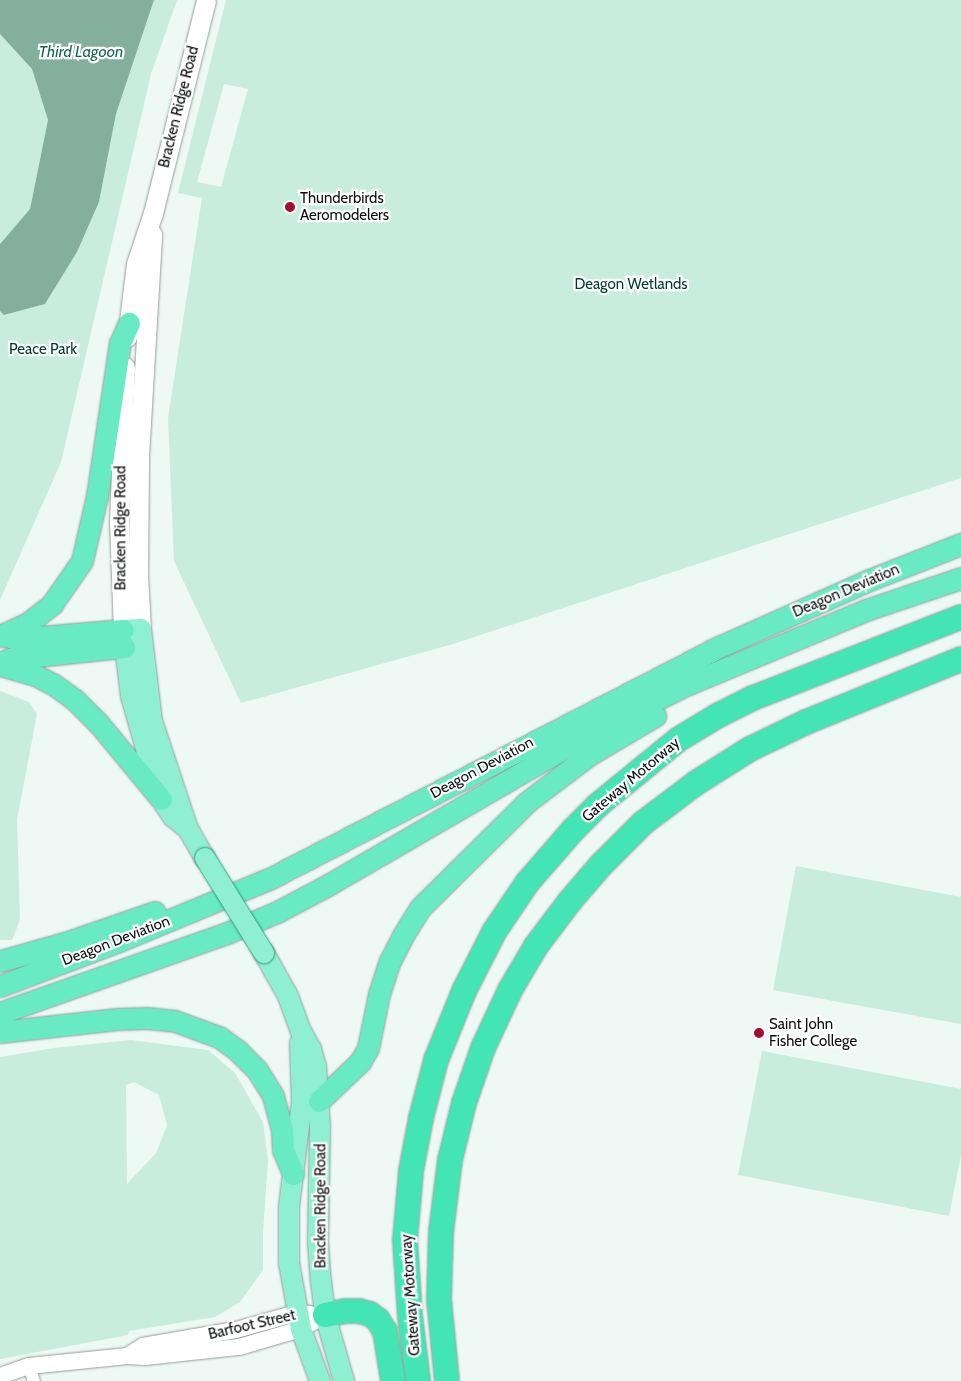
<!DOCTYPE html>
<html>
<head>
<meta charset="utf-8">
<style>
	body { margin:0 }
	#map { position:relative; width:961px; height:1381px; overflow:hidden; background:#eef8f4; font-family:Cabin,sans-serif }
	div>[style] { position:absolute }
	.green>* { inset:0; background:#c8ecdd }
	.water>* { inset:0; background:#84af9d }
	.roads { filter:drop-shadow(0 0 1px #949d99) drop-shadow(0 0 1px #949d99) }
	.minor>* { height:12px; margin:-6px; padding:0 6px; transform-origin:6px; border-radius:6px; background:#fff }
	.tertiary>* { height:16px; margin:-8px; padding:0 8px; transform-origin:8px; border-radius:8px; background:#fff }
	.secondary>* { height:19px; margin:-9.5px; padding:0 9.5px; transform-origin:9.5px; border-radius:9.5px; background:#fff }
	.primary>* { height:20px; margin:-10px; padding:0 10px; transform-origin:10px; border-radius:10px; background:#8eefd1 }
	.trunk>* { height:21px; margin:-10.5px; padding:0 10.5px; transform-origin:10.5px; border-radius:10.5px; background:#68eac2 }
	.motorway>* { height:24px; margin:-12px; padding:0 12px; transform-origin:12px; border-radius:12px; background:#42e5b3 }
	.bridges { filter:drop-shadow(0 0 1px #2f9a79) drop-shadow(0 0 1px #2f9a79) }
	.primary-bridge>* { height:20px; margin:-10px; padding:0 10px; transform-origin:10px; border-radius:10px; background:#8eefd1 }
	.dots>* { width:14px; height:14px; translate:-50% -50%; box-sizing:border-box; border:2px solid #fff; border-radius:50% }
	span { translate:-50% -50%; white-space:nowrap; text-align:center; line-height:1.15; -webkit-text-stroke:4.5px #fff; paint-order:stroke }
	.street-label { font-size:15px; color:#0c0f0e }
	.poi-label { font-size:15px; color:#0c0f0e }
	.left { translate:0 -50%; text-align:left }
	.park-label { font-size:15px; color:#003d2c }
	.water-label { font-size:16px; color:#17644d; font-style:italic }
</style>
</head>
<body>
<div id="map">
	<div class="green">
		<div style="clip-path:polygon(154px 0,177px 0,151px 74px,61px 462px,0 600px,0 311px,5px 315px,45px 304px,77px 252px,99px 202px,116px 114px)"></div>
		<div style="clip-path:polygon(evenodd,226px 0,961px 0,961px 478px,453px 644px,241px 703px,174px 561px,168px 418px,202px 198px,178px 193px,226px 0,224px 84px,248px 89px,221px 187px,197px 182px,224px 84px)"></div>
		<div style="clip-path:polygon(0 34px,32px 69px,48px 120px,30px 209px,0 244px)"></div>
		<div style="clip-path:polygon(0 691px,29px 702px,37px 714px,17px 820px,20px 920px,12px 940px,0 940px)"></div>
		<div style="clip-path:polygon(796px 866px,961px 897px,961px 1024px,773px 990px)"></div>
		<div style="clip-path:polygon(evenodd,131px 1040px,208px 1050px,235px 1073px,263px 1122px,268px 1160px,263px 1233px,263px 1270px,240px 1302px,215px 1317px,129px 1331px,128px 1335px,0 1359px,0 1057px,54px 1048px,131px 1040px,134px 1082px,159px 1095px,167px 1125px,156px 1153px,127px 1184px,126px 1085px,134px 1082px)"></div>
		<div style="clip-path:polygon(762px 1051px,961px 1089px,961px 1155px,949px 1216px,738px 1175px)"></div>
	</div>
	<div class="water">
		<div style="clip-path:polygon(0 0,154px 0,116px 114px,99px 202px,77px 252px,45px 304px,4px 315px,0 311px,0 244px,30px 209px,48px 120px,32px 69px,0 34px)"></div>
	</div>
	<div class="roads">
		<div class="minor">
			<div style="left:29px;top:1366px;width:16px;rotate:72deg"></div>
		</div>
		<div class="tertiary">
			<div style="left:127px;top:1356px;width:19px;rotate:-32deg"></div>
			<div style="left:143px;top:1346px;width:94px;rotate:-9.8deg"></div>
			<div style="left:236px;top:1330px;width:63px;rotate:-15.6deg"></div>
			<div style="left:297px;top:1313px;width:13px;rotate:4deg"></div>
			<div style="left:0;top:1376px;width:31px;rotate:-19deg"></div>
			<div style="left:29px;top:1366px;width:99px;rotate:-5.8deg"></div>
			<div style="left:127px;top:1356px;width:18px;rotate:3deg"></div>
			<div style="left:145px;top:1357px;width:95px;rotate:-6.1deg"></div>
			<div style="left:239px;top:1347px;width:65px;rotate:-16.2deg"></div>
			<div style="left:301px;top:1329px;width:28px;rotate:-30deg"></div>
		</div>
		<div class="secondary">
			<div style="left:127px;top:337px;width:74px;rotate:-83deg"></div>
			<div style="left:136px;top:264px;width:54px;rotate:-71.6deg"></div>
			<div style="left:153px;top:213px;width:219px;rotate:-76deg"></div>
			<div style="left:141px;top:629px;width:53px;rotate:-93.2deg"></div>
			<div style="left:138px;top:576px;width:120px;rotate:-89.5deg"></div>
			<div style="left:139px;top:456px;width:222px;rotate:-86.6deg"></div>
			<div style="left:123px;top:630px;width:107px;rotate:-92.1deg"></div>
			<div style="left:119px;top:523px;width:156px;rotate:-87.8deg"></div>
		</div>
		<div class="primary">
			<div style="left:188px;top:829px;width:19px;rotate:-141deg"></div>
			<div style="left:173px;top:817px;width:22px;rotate:-124deg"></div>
			<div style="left:161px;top:799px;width:12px;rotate:-90deg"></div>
			<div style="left:161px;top:787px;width:38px;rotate:-112deg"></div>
			<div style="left:147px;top:752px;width:58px;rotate:-105.9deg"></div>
			<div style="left:131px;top:696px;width:66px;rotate:-96.9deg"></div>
			<div style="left:123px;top:630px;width:18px;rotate:-3deg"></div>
			<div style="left:141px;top:629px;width:93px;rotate:83.2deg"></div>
			<div style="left:152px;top:721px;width:114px;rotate:71.6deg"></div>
			<div style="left:188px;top:829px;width:34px;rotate:60deg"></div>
			<div style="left:264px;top:953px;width:49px;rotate:60.8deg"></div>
			<div style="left:288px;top:996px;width:37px;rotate:70deg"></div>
			<div style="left:301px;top:1031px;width:21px;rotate:61deg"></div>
			<div style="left:311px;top:1049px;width:19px;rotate:74deg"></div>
			<div style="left:316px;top:1067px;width:60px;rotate:86.2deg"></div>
			<div style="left:320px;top:1127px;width:115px;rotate:91deg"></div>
			<div style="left:318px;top:1242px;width:39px;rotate:86deg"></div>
			<div style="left:321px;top:1281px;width:34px;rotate:83deg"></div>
			<div style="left:325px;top:1315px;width:69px;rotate:73.9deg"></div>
			<div style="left:300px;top:1043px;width:59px;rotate:88.1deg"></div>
			<div style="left:302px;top:1102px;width:105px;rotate:97.1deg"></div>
			<div style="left:289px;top:1206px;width:57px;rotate:90deg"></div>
			<div style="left:289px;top:1263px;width:67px;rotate:79.7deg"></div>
			<div style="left:301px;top:1329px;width:55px;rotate:69.9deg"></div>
		</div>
		<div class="trunk">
			<div style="left:4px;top:635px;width:13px;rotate:18deg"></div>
			<div style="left:16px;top:639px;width:107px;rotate:-4.8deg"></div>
			<div style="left:0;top:636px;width:31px;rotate:-25deg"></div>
			<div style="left:28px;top:623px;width:31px;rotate:-38deg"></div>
			<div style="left:52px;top:604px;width:52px;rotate:-55.1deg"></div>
			<div style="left:82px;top:561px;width:67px;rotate:-77deg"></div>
			<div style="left:97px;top:496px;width:155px;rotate:-81.5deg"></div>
			<div style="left:120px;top:343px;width:22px;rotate:-66deg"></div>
			<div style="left:1px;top:663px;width:9px;rotate:-27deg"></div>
			<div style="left:9px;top:659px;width:116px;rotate:-6deg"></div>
			<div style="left:0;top:665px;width:36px;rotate:16deg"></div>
			<div style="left:35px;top:675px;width:20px;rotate:27deg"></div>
			<div style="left:53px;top:684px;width:26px;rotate:36deg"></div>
			<div style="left:74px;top:699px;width:35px;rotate:45deg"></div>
			<div style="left:99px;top:724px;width:97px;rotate:50.4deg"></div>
			<div style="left:0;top:961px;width:71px;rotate:-15.6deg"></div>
			<div style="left:68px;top:942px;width:92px;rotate:-19deg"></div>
			<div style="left:0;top:986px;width:127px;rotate:-20.7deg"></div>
			<div style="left:119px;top:941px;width:162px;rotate:-22.5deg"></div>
			<div style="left:269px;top:879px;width:499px;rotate:-27.3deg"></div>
			<div style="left:712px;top:650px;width:170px;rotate:-24deg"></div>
			<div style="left:867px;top:581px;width:101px;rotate:-21.5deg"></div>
			<div style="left:0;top:1013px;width:241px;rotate:-19.4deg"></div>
			<div style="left:227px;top:933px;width:54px;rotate:-22.8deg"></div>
			<div style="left:277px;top:912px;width:58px;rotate:-27.9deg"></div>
			<div style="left:328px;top:885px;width:303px;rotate:-30.1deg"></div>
			<div style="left:590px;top:733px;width:107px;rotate:-26.6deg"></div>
			<div style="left:686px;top:685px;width:195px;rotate:-22.6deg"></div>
			<div style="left:866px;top:610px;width:100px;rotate:-18.6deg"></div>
			<div style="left:0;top:1032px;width:118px;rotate:-6.3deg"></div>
			<div style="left:117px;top:1019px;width:30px;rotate:-2deg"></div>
			<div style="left:147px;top:1018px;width:28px;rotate:6deg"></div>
			<div style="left:175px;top:1021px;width:47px;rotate:20deg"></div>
			<div style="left:219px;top:1037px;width:24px;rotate:36deg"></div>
			<div style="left:238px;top:1051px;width:27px;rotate:45deg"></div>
			<div style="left:257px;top:1070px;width:31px;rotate:58deg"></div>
			<div style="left:273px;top:1096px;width:35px;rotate:75deg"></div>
			<div style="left:282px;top:1130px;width:20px;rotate:87deg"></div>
			<div style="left:283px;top:1150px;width:26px;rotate:67deg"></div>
			<div style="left:319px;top:1101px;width:57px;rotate:-43.6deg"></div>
			<div style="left:360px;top:1062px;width:16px;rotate:-60deg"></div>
			<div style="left:368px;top:1048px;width:55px;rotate:-78.5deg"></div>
			<div style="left:379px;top:994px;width:35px;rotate:-72deg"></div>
			<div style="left:390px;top:961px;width:27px;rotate:-63deg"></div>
			<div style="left:402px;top:937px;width:34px;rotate:-58deg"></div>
			<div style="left:420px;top:908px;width:151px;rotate:-44.7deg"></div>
			<div style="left:527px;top:802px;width:78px;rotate:-37.2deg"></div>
			<div style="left:589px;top:755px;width:77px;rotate:-30.6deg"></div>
		</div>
		<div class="motorway">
			<div style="left:325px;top:1315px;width:20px;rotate:-11deg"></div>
			<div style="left:345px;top:1311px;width:14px"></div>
			<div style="left:359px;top:1311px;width:11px;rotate:15deg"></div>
			<div style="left:370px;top:1314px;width:10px;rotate:37deg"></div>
			<div style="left:378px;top:1320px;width:13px;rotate:58deg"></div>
			<div style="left:385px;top:1331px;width:51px;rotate:80.9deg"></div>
			<div style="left:418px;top:1381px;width:65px;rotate:-97deg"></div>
			<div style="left:410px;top:1316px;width:76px;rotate:-93.8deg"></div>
			<div style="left:405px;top:1240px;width:69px;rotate:-85deg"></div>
			<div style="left:411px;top:1171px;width:54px;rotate:-79.3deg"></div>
			<div style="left:421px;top:1118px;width:60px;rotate:-75.5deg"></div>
			<div style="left:436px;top:1060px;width:74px;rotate:-67.9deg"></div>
			<div style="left:464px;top:991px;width:66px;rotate:-63deg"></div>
			<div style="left:494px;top:932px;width:59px;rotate:-56deg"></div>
			<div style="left:527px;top:883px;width:70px;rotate:-49deg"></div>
			<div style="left:573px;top:830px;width:35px;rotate:-45deg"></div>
			<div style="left:598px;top:805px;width:104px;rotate:-39.2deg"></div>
			<div style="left:679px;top:739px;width:44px;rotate:-31.2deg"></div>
			<div style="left:717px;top:716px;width:40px;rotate:-26.6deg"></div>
			<div style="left:753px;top:698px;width:223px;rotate:-21.3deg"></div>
			<div style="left:447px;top:1381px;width:82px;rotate:-95.6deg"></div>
			<div style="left:439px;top:1299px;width:67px;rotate:-88.3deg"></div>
			<div style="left:441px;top:1232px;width:73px;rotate:-82.9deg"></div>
			<div style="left:450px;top:1160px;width:59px;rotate:-76.2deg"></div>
			<div style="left:464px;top:1103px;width:58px;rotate:-70.9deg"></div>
			<div style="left:483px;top:1048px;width:64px;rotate:-65deg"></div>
			<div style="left:510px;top:990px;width:51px;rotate:-59.4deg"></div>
			<div style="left:536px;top:946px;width:56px;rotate:-52.9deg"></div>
			<div style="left:570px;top:901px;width:48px;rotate:-49.3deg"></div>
			<div style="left:601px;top:865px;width:59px;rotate:-45deg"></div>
			<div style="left:643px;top:823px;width:66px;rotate:-37deg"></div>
			<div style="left:696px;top:783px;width:64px;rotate:-32.2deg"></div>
			<div style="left:750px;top:749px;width:62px;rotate:-25.7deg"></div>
			<div style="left:806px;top:722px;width:167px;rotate:-22.1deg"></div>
		</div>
	</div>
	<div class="bridges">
		<div class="primary-bridge">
			<div style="left:205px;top:858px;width:112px;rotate:58.2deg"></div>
		</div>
	</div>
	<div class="dots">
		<div style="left:290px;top:207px;background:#a60b31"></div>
		<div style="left:759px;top:1033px;background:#a60b31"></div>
	</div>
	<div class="street-label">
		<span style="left:179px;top:107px;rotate:-76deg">Bracken Ridge Road</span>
		<span style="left:121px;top:528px;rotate:-90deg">Bracken Ridge Road</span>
		<span style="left:846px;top:591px;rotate:-23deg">Deagon Deviation</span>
		<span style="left:482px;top:768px;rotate:-28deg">Deagon Deviation</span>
		<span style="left:631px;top:780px;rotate:-40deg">Gateway Motorway</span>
		<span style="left:116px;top:941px;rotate:-21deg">Deagon Deviation</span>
		<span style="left:321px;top:1206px;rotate:-90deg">Bracken Ridge Road</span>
		<span style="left:411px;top:1295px;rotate:-94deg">Gateway Motorway</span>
		<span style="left:252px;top:1325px;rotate:-13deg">Barfoot Street</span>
	</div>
	<div class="poi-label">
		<span class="left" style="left:300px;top:207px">Thunderbirds<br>Aeromodelers</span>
		<span class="left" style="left:769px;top:1033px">Saint John<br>Fisher College</span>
	</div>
	<div class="park-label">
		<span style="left:631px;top:285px">Deagon Wetlands</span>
		<span style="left:43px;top:350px">Peace Park</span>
	</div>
	<div class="water-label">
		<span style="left:81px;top:52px">Third Lagoon</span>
	</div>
</div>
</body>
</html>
